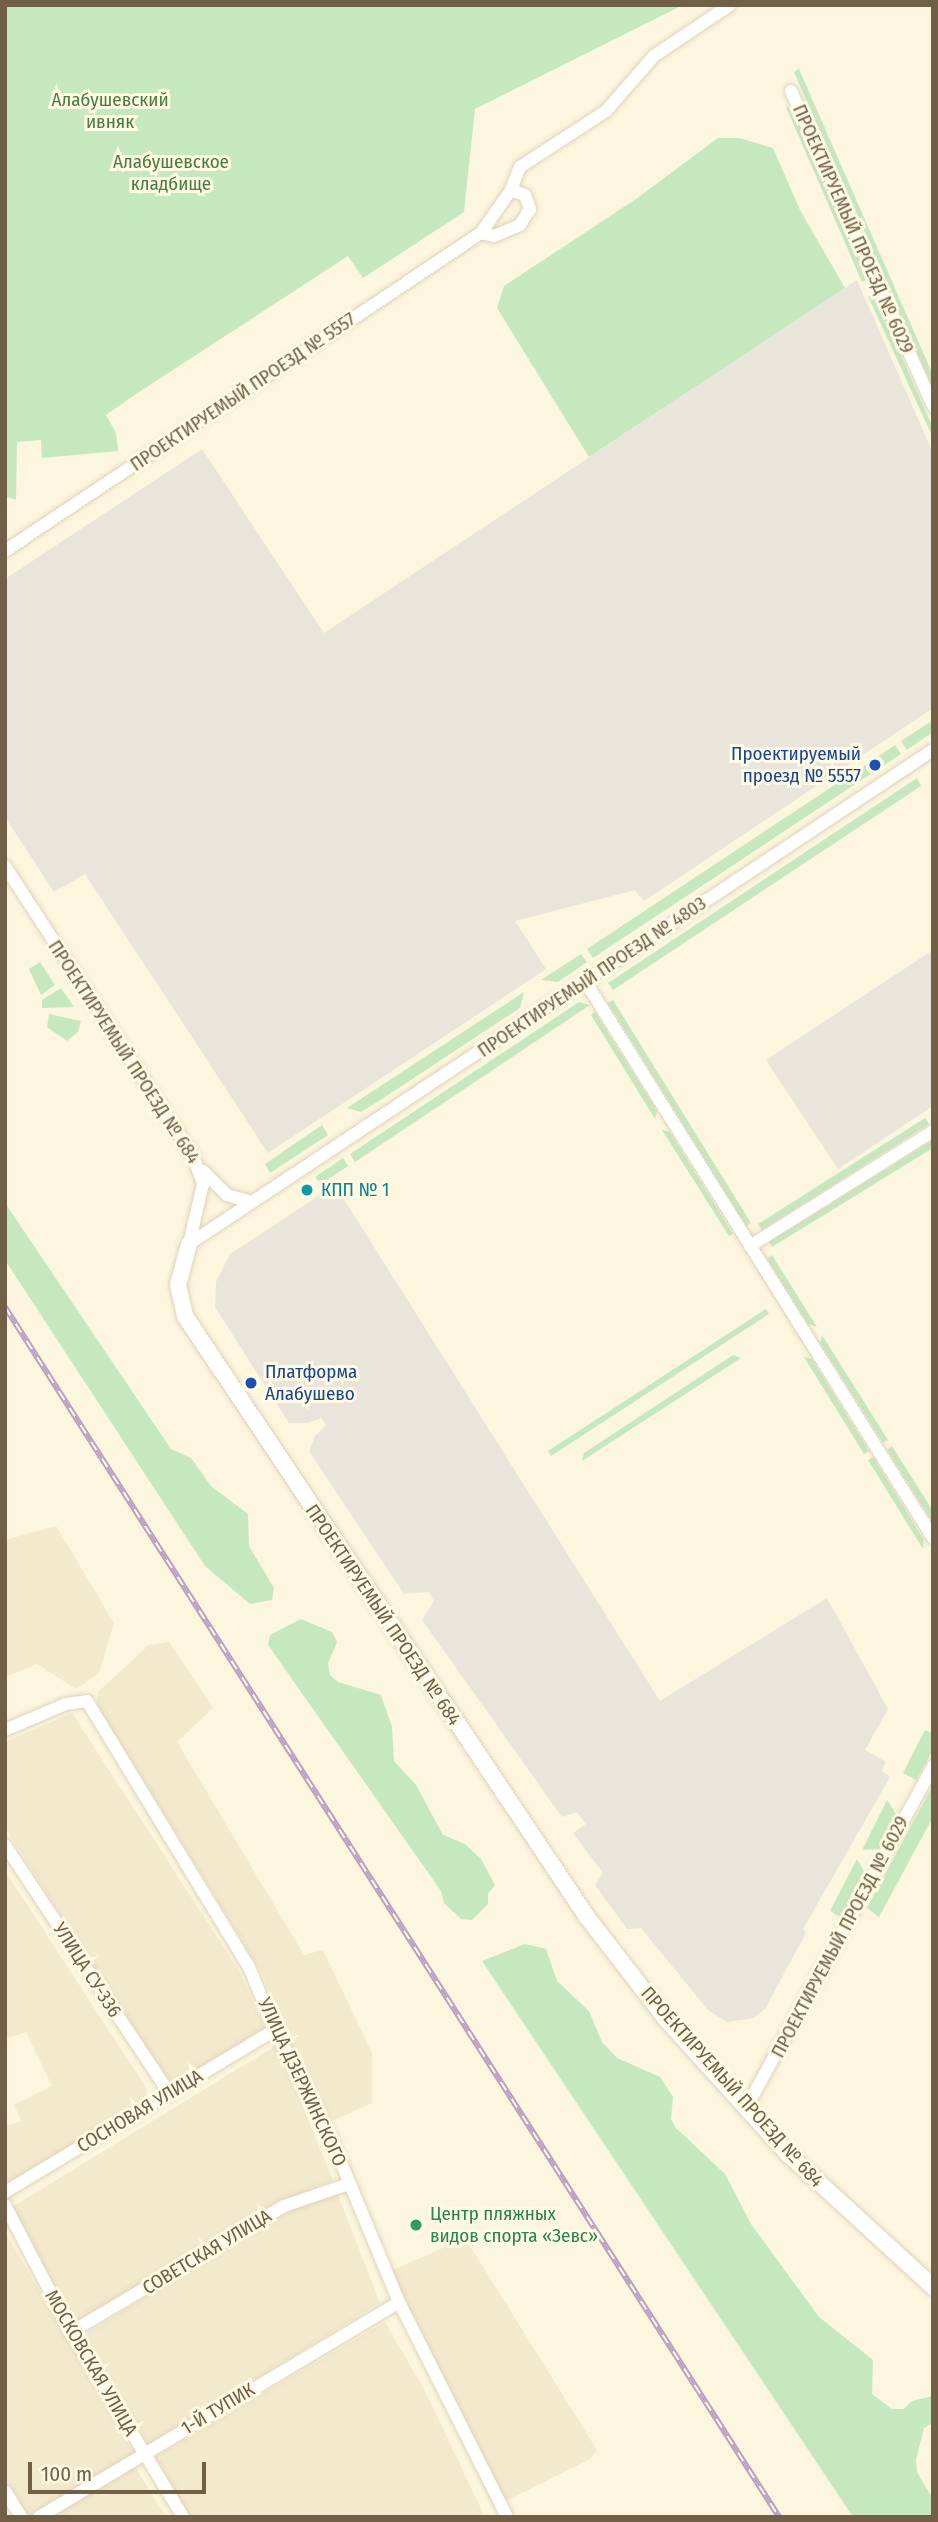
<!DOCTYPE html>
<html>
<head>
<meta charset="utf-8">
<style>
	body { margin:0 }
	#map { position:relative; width:938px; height:2522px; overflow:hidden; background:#fcf6de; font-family:"Fira Sans Condensed",sans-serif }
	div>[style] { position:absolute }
	.residential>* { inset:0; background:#f3e9cd }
	.industrial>* { inset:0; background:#eae5db }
	.green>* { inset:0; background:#c6e8be }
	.roads { filter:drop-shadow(0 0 2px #dfd3bb) drop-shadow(0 0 2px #dfd3bb) }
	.minor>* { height:12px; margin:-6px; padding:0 6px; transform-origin:6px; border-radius:6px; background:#fff }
	.tertiary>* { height:16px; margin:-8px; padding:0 8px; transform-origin:8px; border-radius:8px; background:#fff }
	.rail>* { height:6px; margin-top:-3px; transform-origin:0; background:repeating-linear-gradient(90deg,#fffae4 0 10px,#ba9fc3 0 20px); box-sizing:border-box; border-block:2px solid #ba9fc3 }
	.dots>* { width:19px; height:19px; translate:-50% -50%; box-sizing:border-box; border:4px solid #fffae4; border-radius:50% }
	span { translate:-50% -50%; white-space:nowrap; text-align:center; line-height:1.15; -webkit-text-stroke:6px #fffae4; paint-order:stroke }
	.park-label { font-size:19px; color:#477c42 }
	.street-label { font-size:19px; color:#715f47 }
	.transit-label { font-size:19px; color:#164399 }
	.right { translate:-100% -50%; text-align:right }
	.left { translate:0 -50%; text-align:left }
	.culture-label { font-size:19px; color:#0d838f }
	.leisure-label { font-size:19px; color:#27864d }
	.frame { position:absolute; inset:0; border:7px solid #715f47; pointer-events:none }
	.scale { position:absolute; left:28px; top:2462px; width:178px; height:32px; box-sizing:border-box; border:4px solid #715f47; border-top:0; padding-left:9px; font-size:21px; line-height:24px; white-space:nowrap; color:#715f47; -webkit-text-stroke:5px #fffae4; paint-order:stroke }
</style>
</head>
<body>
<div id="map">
	<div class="residential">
		<div style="clip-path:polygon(56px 1526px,114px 1623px,99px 1673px,76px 1689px,37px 1664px,5px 1677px,5px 1540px)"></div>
		<div style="clip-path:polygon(169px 1642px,213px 1708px,177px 1742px,304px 1955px,323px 1950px,372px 2053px,372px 2103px,323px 2125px,263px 1975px,97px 1704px,98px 1692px,149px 1645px)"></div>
		<div style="clip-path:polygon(72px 1713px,239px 1971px,266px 2030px,170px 2088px,5px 1827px,5px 1742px)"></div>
		<div style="clip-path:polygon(5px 1871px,147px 2089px,145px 2103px,5px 2186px,5px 2126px,22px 2121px,14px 2105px,52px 2086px,26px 2032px,5px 2039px)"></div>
		<div style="clip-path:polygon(277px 2045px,333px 2180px,275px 2205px,76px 2322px,9px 2209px)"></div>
		<div style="clip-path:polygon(336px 2190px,380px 2303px,149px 2444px,83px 2336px,260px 2226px)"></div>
		<div style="clip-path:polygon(5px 2232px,136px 2456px,34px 2517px,28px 2517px,5px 2477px)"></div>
		<div style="clip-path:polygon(465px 2238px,597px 2450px,590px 2459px,494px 2507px,382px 2275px)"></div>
		<div style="clip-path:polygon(385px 2322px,425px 2391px,485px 2517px,191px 2517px,155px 2457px)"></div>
		<div style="clip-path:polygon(135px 2467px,166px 2517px,51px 2517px)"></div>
	</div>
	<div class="industrial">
		<div style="clip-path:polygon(857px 280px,933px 453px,933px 708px,644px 901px,635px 890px,515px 921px,546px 969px,268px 1153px,85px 874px,54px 892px,5px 817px,5px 579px,202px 449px,324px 633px)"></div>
		<div style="clip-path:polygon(933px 950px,933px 1106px,838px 1169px,766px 1060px)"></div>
		<div style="clip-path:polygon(335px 1185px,660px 1701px,827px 1598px,888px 1709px,865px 1750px,886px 1762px,882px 1771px,890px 1777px,803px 1929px,806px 1933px,765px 2009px,754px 2018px,727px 2022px,708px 2010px,641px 1928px,627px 1929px,595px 1885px,603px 1873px,573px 1833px,586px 1824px,577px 1812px,562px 1817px,422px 1620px,434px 1601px,429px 1592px,404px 1594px,309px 1451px,315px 1436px,326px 1425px,321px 1418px,308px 1423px,289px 1423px,215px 1307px,216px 1282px,230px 1254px)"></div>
	</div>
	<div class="green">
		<div style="clip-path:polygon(5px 5px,683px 5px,475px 109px,464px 212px,363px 278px,348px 256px,136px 394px,106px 415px,116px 433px,118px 451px,42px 458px,41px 440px,17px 442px,16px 500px,5px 496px)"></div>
		<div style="clip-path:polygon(799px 69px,933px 375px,933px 389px,794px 72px)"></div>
		<div style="clip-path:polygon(786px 107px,793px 109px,868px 279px,862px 282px)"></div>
		<div style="clip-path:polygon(718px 138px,739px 138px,773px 148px,800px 210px,845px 288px,589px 457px,497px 308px,504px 286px,636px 199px)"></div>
		<div style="clip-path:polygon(874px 294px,933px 428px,933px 438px,868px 296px)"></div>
		<div style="clip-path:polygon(933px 720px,933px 732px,907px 750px,901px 741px)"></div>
		<div style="clip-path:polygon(895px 745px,901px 754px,593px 958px,587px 949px)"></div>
		<div style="clip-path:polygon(917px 778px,921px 786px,613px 990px,608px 983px)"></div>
		<div style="clip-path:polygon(581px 954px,587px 962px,558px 982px,541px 980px)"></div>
		<div style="clip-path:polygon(40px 962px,55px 985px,41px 995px,29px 969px)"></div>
		<div style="clip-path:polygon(61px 988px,74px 1007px,42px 1008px,42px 1000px)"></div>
		<div style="clip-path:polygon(524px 992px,520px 1008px,382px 1099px,361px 1112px,347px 1108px)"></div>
		<div style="clip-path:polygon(613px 1000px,751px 1223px,746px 1226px,608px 1003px)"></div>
		<div style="clip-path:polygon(579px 1002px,590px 1005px,355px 1162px,350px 1154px)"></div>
		<div style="clip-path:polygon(595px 1012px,657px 1111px,655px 1119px,591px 1015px)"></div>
		<div style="clip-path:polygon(49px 1014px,81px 1021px,78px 1032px,67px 1041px,47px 1027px)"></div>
		<div style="clip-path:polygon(925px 1118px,929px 1124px,762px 1230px,758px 1224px)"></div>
		<div style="clip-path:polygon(322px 1125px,328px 1135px,270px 1173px,265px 1164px)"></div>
		<div style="clip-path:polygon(662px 1130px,670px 1132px,733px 1234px,729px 1236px)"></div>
		<div style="clip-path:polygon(933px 1140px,933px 1148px,772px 1247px,769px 1242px)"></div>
		<div style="clip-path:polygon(343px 1158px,348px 1166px,321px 1184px,315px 1177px)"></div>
		<div style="clip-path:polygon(5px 1203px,171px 1449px,191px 1458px,211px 1486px,248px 1514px,249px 1546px,274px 1588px,272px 1600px,250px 1604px,205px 1566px,5px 1260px)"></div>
		<div style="clip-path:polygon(772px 1255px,817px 1327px,808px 1324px,767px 1259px)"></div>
		<div style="clip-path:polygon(766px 1309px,769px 1314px,551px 1456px,548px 1451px)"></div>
		<div style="clip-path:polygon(822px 1335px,888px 1440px,883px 1443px,820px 1343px)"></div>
		<div style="clip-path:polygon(733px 1355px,741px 1358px,582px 1461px,584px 1453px)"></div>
		<div style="clip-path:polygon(804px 1357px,812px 1359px,869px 1451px,864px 1454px)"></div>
		<div style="clip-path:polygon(892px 1446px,933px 1511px,933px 1523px,887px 1450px)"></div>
		<div style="clip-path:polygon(873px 1457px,924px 1540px,923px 1549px,868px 1460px)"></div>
		<div style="clip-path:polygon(301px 1619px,332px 1632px,337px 1642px,328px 1663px,330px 1675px,338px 1682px,381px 1695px,392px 1727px,394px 1761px,416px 1785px,443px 1835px,465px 1844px,481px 1859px,495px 1885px,488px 1894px,488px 1904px,472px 1920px,461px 1919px,444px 1903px,441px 1891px,268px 1645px,270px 1635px)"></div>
		<div style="clip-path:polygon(925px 1730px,933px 1734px,933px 1750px,916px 1780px,903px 1773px)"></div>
		<div style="clip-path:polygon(933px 1785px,933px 1817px,879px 1917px,867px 1908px)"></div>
		<div style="clip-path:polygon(887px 1800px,897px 1815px,879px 1849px,862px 1850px)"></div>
		<div style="clip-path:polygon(857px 1859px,866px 1875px,842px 1918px,830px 1911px)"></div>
		<div style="clip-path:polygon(525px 1944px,546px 1949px,557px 1981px,589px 2011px,602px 2042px,617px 2058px,660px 2077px,673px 2097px,671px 2119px,676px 2128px,725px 2174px,751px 2224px,819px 2317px,873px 2360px,872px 2394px,892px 2409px,904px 2409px,912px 2401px,933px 2396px,933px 2423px,924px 2428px,916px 2460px,917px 2472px,933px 2499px,933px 2517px,853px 2517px,482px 1961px)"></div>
	</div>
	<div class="roads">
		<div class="minor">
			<div style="left:791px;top:91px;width:346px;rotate:65.7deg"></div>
			<div style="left:511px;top:190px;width:25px;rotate:-69deg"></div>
			<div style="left:520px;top:167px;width:103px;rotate:-33.1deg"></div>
			<div style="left:606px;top:111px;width:73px;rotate:-48.9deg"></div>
			<div style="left:654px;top:56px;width:92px;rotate:-33.9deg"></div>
			<div style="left:5px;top:551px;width:572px;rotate:-33.75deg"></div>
			<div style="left:481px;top:233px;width:52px;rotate:-55.1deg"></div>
			<div style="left:511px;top:190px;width:15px;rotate:20deg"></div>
			<div style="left:525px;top:195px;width:15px;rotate:70deg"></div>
			<div style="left:530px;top:209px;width:19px;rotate:122deg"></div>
			<div style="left:520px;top:225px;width:28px;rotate:157deg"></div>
			<div style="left:494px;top:236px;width:13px;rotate:-167deg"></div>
			<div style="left:5px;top:866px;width:346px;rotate:57deg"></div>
			<div style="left:193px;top:1156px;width:30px;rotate:70deg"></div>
			<div style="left:203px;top:1184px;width:62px;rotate:103.1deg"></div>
			<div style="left:585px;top:981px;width:657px;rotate:58deg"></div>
			<div style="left:203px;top:1171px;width:34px;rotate:45deg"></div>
			<div style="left:227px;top:1195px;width:25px;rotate:16deg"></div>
			<div style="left:189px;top:1244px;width:893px;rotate:-33.58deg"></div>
			<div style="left:750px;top:1246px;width:216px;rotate:-32.1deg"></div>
			<div style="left:5px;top:1730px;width:66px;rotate:-23.1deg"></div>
			<div style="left:66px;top:1704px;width:21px;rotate:-8deg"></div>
			<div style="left:87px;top:1701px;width:311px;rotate:58.7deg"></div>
			<div style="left:249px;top:1967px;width:68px;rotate:67.6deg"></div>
			<div style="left:275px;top:2030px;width:122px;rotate:62.6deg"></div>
			<div style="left:331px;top:2138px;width:178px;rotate:67.5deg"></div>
			<div style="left:399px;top:2302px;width:241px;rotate:63.3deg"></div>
			<div style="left:5px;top:1845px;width:299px;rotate:56.5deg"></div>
			<div style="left:746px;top:2108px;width:390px;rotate:-61.3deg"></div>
			<div style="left:5px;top:2192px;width:315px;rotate:-31deg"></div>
			<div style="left:5px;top:2205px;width:143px;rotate:62.5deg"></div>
			<div style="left:71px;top:2332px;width:216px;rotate:58.8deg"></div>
			<div style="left:71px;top:2332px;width:247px;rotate:-30.6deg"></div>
			<div style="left:284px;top:2206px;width:69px;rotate:-18.7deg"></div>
			<div style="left:5px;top:2491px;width:31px;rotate:58deg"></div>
			<div style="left:39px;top:2517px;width:419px;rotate:-30.8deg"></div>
		</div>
		<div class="tertiary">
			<div style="left:189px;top:1244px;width:42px;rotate:105deg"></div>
			<div style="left:178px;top:1285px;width:32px;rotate:77deg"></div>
			<div style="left:185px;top:1316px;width:723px;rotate:56.22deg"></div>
			<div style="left:587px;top:1917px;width:128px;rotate:52.3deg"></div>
			<div style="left:665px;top:2018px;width:183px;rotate:47.9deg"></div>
			<div style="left:788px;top:2154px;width:197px;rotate:42.5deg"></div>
		</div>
	</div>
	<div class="rail">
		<div style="left:5px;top:1307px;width:1436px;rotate:57.39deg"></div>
	</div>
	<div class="dots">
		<div style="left:875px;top:765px;background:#1a4fb4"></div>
		<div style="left:307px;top:1190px;background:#0f9aa8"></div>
		<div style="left:251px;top:1383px;background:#1a4fb4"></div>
		<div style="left:416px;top:2225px;background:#2e9e5b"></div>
	</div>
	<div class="park-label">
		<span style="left:110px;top:111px">Алабушевский<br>ивняк</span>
		<span style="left:171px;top:173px">Алабушевское<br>кладбище</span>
	</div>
	<div class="street-label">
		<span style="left:853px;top:229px;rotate:66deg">ПРОЕКТИРУЕМЫЙ ПРОЕЗД № 6029</span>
		<span style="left:243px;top:392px;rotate:-34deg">ПРОЕКТИРУЕМЫЙ ПРОЕЗД № 5557</span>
		<span style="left:592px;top:977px;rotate:-34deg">ПРОЕКТИРУЕМЫЙ ПРОЕЗД № 4803</span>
		<span style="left:124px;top:1052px;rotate:57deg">ПРОЕКТИРУЕМЫЙ ПРОЕЗД № 684</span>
		<span style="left:383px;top:1615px;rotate:56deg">ПРОЕКТИРУЕМЫЙ ПРОЕЗД № 684</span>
		<span style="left:840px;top:1937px;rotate:-62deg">ПРОЕКТИРУЕМЫЙ ПРОЕЗД № 6029</span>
		<span style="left:87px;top:1970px;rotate:57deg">УЛИЦА СУ-336</span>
		<span style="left:302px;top:2082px;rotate:65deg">УЛИЦА ДЗЕРЖИНСКОГО</span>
		<span style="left:732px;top:2087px;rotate:48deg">ПРОЕКТИРУЕМЫЙ ПРОЕЗД № 684</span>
		<span style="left:140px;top:2111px;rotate:-31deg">СОСНОВАЯ УЛИЦА</span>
		<span style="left:207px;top:2252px;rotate:-31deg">СОВЕТСКАЯ УЛИЦА</span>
		<span style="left:91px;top:2363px;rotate:60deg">МОСКОВСКАЯ УЛИЦА</span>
		<span style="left:218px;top:2409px;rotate:-31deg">1-Й ТУПИК</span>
	</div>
	<div class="transit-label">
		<span class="right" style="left:861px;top:765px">Проектируемый<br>проезд № 5557</span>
		<span class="left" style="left:265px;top:1383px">Платформа<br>Алабушево</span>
	</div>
	<div class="culture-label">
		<span class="left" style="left:321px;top:1190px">КПП № 1</span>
	</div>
	<div class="leisure-label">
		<span class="left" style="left:430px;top:2225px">Центр пляжных<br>видов спорта «Зевс»</span>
	</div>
	<div class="frame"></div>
	<div class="scale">100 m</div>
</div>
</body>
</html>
